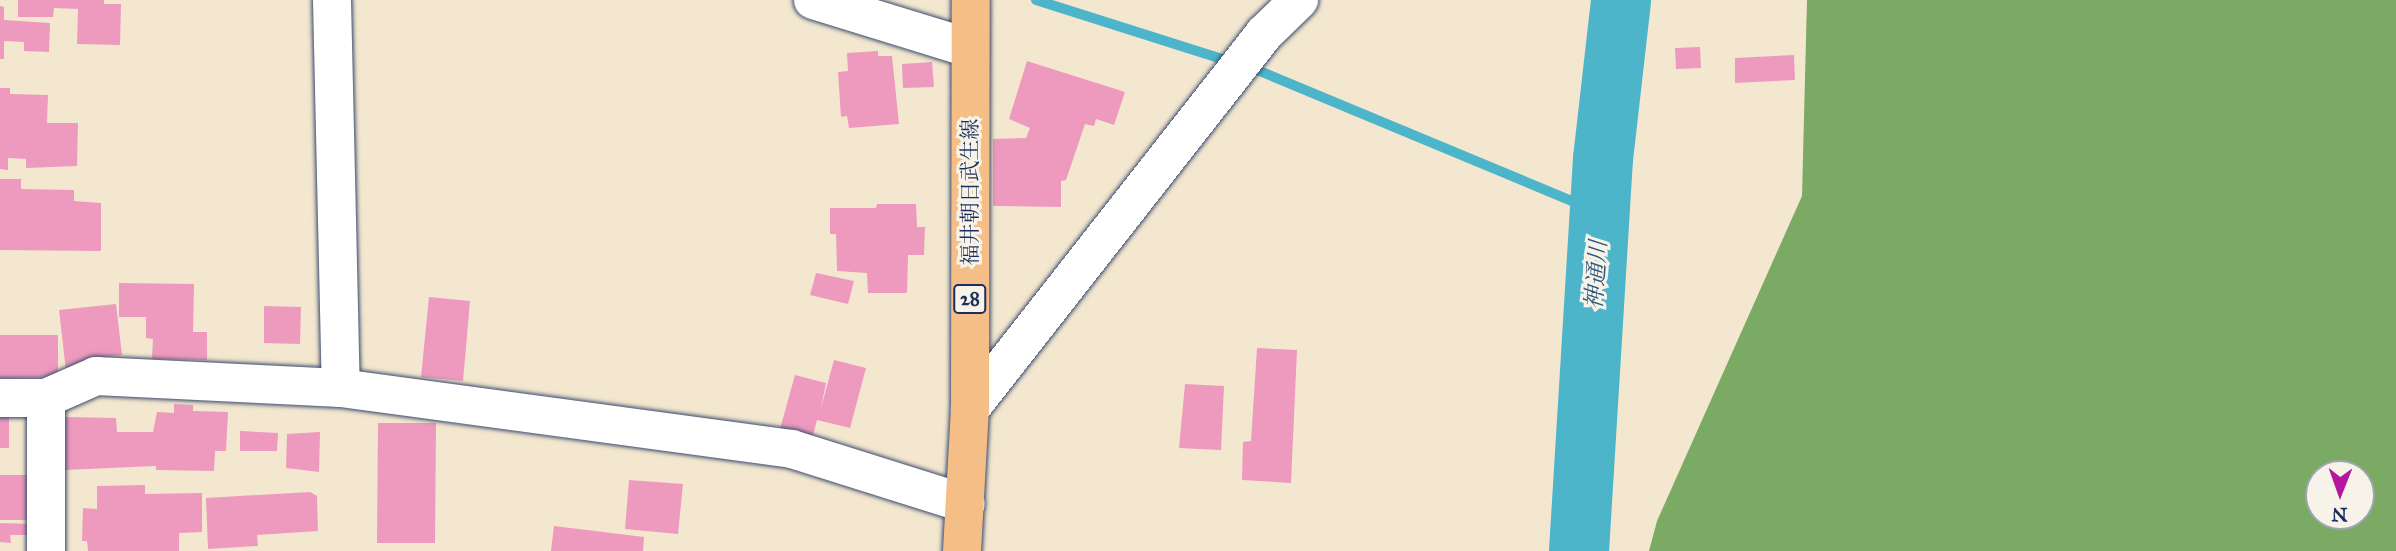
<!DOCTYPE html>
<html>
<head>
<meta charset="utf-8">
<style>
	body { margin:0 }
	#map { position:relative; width:2396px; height:551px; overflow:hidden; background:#f3e7cf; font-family:"IM FELL Great Primer","Noto Serif JP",serif }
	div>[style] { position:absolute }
	.forest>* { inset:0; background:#7aaa64 }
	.stream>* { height:10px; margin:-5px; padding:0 5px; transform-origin:5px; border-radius:5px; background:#4cb5ca }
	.river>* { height:60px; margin:-30px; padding:0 30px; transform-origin:30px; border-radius:30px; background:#4cb5ca }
	.building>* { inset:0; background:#ee9abe }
	.roads { filter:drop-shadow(0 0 2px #3b4b6f) drop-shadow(0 0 2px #3b4b6f) }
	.minor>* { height:38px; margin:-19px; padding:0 19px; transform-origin:19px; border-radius:19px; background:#fff }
	.major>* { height:38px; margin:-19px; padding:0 19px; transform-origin:19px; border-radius:19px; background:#f5be86 }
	span { translate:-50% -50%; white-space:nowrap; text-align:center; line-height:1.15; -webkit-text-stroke:6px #f7f3e8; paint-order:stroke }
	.shield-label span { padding:2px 5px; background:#f7f3e8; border:2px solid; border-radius:5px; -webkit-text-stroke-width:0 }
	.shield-label { font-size:19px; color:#1b2f5e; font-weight:700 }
	.street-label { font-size:21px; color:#1b2f5e }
	.water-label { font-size:23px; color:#2a577e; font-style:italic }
	.north { position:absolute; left:2305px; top:460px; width:70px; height:70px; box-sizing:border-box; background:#f7f3e8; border:2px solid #9fa5b1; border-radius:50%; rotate:181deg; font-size:19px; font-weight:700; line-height:28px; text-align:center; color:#1b2f5e }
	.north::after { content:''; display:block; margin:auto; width:24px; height:32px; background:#b5179e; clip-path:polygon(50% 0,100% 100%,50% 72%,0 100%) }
</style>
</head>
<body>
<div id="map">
	<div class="forest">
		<div style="clip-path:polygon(evenodd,1807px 0,2396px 0,2396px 551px,1649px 551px,1657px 521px,1802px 196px,1807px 0,2319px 474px,2361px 474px,2361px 516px,2319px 516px,2319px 474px)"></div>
	</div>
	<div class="stream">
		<div style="left:1036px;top:0;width:206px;rotate:17.6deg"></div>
		<div style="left:1250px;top:67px;width:380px;rotate:22.6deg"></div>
	</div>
	<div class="river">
		<div style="left:1579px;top:551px;width:393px;rotate:-86.5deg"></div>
		<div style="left:1603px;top:159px;width:160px;rotate:-83.5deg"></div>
	</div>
	<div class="building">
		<div style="clip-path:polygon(18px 0,104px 0,104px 4px,121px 4px,120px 45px,77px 44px,78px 9px,54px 8px,53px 17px,18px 17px)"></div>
		<div style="clip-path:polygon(0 6px,4px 7px,4px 20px,50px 23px,49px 52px,24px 51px,24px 42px,4px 41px,4px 59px,0 59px)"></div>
		<div style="clip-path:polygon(1700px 47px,1701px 68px,1676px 69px,1675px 48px)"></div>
		<div style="clip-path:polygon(878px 51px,878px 56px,892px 56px,899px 124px,849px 128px,847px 116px,841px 117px,838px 72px,848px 71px,847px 53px)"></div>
		<div style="clip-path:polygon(1794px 55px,1795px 80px,1735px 83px,1735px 58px)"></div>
		<div style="clip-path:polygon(1027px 61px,1125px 92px,1114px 125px,1096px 119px,1094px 126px,1085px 124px,1066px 180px,1061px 181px,1061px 207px,993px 206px,993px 139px,1026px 138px,1030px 128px,1009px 119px)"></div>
		<div style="clip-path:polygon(932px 62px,934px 87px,903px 88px,902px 64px)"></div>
		<div style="clip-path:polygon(0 88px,10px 88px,10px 94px,48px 95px,47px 123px,78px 123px,77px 166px,26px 168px,26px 159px,8px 158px,8px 170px,0 169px)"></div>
		<div style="clip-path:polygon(0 179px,21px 179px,21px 189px,74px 190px,74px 201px,101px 203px,101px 251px,0 250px)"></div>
		<div style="clip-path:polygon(877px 204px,916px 204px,917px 227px,925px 227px,924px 255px,908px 255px,907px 293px,868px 293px,867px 273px,837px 271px,836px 234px,830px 234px,830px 208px,876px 208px)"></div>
		<div style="clip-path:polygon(816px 273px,854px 281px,848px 304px,810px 295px)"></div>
		<div style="clip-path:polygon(119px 283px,194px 284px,193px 332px,207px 332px,207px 360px,152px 359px,153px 339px,146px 338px,146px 317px,119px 317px)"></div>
		<div style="clip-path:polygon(429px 297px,470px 301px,463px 381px,421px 377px)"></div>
		<div style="clip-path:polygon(116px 304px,122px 355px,96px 358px,66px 371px,59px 310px)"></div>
		<div style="clip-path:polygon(264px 306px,301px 307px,300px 344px,264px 343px)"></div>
		<div style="clip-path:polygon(0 335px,58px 335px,58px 377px,0 378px)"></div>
		<div style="clip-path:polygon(1257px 348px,1297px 350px,1291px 483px,1242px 480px,1243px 442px,1251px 441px)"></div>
		<div style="clip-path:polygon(834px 360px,866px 368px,850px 428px,817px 420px,812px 439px,780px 429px,795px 375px,826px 383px,821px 408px)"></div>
		<div style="clip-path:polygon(1185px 384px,1224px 386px,1221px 450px,1179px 448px)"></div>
		<div style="clip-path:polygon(174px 404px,193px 405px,193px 411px,228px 412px,226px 451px,215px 451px,214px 471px,156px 470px,156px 466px,64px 470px,64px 417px,116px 418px,117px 432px,153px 432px,157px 412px,174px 413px)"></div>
		<div style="clip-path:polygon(0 410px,9px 411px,9px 448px,0 448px)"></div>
		<div style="clip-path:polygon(378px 423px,436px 423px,435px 543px,377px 543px)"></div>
		<div style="clip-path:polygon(240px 431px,278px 433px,277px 451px,240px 451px)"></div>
		<div style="clip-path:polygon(320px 432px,319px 472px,286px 468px,287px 434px)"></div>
		<div style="clip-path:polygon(0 475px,31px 475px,31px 520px,0 520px)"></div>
		<div style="clip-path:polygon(629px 480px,683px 484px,678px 534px,625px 529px)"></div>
		<div style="clip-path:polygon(145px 485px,145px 494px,202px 493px,202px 532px,179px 533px,179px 551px,88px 551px,87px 541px,82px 541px,83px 508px,97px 509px,97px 486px)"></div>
		<div style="clip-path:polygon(310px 492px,317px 496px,318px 531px,257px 535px,258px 546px,208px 549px,206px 498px)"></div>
		<div style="clip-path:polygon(0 523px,33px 524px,32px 535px,10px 535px,11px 543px,0 542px)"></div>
		<div style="clip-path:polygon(554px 526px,644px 537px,643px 551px,551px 551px)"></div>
	</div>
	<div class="roads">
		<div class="minor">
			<div style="left:332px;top:0;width:388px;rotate:88.7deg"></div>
			<div style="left:813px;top:0;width:163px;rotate:17.1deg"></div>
			<div style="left:0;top:398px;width:46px"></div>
			<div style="left:46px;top:398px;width:55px;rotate:-23.7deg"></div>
			<div style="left:96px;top:376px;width:245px;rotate:2.8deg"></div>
			<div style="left:341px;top:388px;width:455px;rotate:7.7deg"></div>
			<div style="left:792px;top:449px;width:182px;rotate:17.5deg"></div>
			<div style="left:970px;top:409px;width:477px;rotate:-51.9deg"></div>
			<div style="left:1264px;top:34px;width:49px;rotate:-44.2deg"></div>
			<div style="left:46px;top:551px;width:153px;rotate:-90deg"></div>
		</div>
		<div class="major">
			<div style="left:962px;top:551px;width:142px;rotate:-86.8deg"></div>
			<div style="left:970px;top:409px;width:409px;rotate:-89.9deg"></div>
		</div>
	</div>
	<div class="shield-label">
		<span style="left:970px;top:299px">28</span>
	</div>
	<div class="street-label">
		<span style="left:970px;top:192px;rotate:-90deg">福井朝日武生線</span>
	</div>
	<div class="water-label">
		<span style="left:1596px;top:275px;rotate:-86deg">神通川</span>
	</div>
	<div class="north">N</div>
</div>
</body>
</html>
